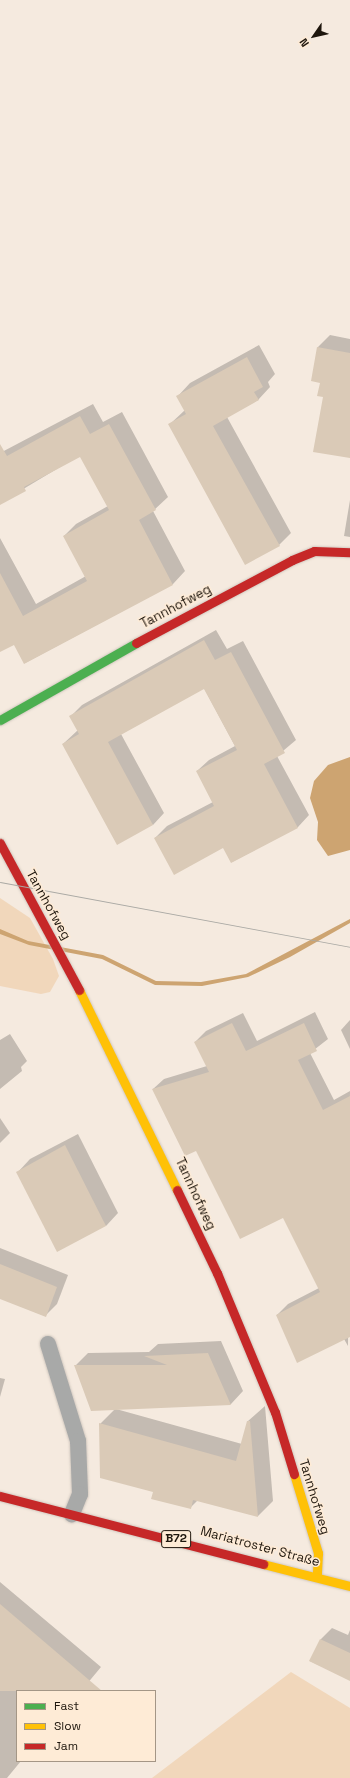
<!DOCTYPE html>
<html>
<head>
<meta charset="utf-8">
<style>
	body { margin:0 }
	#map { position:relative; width:350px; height:1778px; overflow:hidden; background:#f5eadf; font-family:"Space Grotesk",sans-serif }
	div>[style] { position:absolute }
	.green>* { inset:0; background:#f1d7bb }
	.water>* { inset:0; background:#cda471 }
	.shadow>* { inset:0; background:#0003 }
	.building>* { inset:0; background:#dacab7 }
	.roads { filter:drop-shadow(0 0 1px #d1c8bf) drop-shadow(0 0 1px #d1c8bf) }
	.lane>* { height:16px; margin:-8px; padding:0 8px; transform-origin:8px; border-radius:8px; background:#a8a9a8 }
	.fast>* { height:9px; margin:-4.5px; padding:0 4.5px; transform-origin:4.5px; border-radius:4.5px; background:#4caf50 }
	.slow>* { height:9px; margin:-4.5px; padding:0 4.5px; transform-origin:4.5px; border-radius:4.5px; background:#ffc107 }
	.jam>* { height:9px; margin:-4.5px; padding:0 4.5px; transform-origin:4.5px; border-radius:4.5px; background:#c62828 }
	.tram>* { height:1px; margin:-0.5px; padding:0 0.5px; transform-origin:0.5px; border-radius:0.5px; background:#aaa9a4 }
	span { translate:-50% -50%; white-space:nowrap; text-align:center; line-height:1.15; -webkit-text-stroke:3px #feebd6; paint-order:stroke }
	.shield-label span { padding:1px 3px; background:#feebd6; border:1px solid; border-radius:3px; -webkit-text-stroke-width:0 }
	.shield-label { font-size:12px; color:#1e160d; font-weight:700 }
	.street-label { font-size:13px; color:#1e160d }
	.legend { position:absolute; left:16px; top:1690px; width:140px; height:72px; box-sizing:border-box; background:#feebd6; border:1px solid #a49686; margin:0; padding:5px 7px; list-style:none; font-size:12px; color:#1e160d }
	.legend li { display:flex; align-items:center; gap:8px; height:20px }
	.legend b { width:20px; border:1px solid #a49686 }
	.north { position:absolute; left:294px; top:16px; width:40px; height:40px; -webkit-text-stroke:3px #feebd6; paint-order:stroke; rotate:236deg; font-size:11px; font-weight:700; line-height:16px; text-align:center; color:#1e160d }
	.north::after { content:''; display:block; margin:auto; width:14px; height:18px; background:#1e160d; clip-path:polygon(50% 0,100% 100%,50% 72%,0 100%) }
</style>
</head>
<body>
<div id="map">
	<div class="green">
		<div style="clip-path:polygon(0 898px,30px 918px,53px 959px,59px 976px,50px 992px,41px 994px,0 986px)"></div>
		<div style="clip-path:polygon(291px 1672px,350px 1708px,350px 1778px,152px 1778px)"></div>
	</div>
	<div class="water">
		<div style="clip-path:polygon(350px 757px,350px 850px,328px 856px,317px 840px,318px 822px,310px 798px,314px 781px,328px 765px)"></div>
		<div style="clip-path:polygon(350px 919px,350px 923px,290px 957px,248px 977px,202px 986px,155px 985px,102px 959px,29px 945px,0 934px,0 929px,28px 941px,103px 955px,156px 981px,201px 982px,246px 974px)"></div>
	</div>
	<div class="shadow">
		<div style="clip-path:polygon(330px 335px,350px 339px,350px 457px,321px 382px,318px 347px)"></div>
		<div style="clip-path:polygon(259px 345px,275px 374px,268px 382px,270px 387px,258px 400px,227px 417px,291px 533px,279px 545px,169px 425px,185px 410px,178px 396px,190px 383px)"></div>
		<div style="clip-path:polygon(93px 404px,103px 422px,122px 412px,168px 497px,153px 511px,185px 571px,173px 584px,25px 663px,14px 644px,0 651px,0 538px,36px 604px,86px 576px,64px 536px,76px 524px,108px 506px,80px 455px,0 503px,0 453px)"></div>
		<div style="clip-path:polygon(350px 500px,350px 537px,344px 536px)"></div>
		<div style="clip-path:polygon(216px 630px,227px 649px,243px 641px,296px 740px,277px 756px,309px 815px,298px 827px,232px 862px,224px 847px,155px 838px,167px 826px,213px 802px,197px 771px,209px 760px,235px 746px,204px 688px,121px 734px,164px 813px,153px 825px,63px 744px,78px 730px,71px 716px,82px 705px)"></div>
		<div style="clip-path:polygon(315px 1012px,328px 1039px,310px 1053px,334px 1100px,350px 1091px,348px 1346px,344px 1339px,277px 1315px,288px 1304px,319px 1288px,284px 1216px,196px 1150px,153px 1089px,164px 1079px,207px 1066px,195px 1042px,206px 1031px,243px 1013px,257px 1041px)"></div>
		<div style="clip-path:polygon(350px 1020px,350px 1049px,341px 1030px)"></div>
		<div style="clip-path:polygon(10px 1034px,27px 1061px,21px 1067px,22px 1071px,0 1089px,0 1040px)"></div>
		<div style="clip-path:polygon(0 1118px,10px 1133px,0 1143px)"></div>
		<div style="clip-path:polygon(78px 1134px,118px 1213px,106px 1226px,18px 1172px,30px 1159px)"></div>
		<div style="clip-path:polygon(0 1248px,68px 1275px,57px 1304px,45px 1316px,0 1298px)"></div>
		<div style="clip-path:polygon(221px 1341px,243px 1391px,231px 1404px,116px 1409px,242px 1444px,248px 1421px,265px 1406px,273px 1501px,258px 1516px,198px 1500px,190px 1508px,154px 1491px,100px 1424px,115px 1409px,76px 1365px,88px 1353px,149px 1352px,158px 1344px)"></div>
		<div style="clip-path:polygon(0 1378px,5px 1379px,0 1397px)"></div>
		<div style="clip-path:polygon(0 1582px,101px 1667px,81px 1691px,17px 1691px,17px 1761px,21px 1761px,7px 1778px,0 1778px)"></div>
		<div style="clip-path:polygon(332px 1628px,348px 1635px,350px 1630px,350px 1680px,310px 1661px,321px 1639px)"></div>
	</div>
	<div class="building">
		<div style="clip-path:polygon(317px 347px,350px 353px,350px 458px,313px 452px,323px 397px,317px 396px,320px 383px,311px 381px)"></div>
		<div style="clip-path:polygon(247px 357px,263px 387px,254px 392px,259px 400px,213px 426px,280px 546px,245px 565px,168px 424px,186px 414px,176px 396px)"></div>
		<div style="clip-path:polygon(80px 416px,90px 434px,109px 424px,156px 510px,139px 520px,173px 585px,24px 664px,14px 645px,0 652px,0 573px,23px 616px,87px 581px,63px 536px,109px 510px,80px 457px,24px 487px,26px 491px,0 505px,0 444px,7px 456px)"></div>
		<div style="clip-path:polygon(204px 640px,215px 660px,231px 652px,285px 753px,264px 764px,298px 828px,231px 863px,223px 848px,174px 875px,154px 838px,214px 806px,196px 771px,237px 750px,204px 689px,108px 742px,153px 825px,117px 845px,62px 744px,79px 734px,69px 716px)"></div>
		<div style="clip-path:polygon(232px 1023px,246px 1051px,304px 1023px,317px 1051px,298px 1060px,323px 1110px,350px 1096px,350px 1337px,297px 1363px,276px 1315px,320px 1292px,283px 1218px,240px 1239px,196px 1151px,185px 1156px,152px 1089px,209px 1072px,194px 1042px)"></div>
		<div style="clip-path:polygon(65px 1145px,106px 1226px,57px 1252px,16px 1172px)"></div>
		<div style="clip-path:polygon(0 1264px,57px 1287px,46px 1317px,0 1299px)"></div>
		<div style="clip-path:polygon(208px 1353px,231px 1405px,91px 1411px,74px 1365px,167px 1365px,144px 1356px)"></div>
		<div style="clip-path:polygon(247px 1421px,250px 1421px,258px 1517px,193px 1500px,191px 1509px,151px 1499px,153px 1492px,100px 1478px,99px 1423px,236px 1461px)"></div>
		<div style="clip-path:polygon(0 1604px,102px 1691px,0 1691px)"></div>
		<div style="clip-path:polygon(320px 1639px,350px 1653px,350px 1681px,309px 1661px)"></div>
	</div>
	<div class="roads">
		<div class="lane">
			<div style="left:48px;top:1344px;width:102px;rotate:72.8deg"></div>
			<div style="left:78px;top:1441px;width:53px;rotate:87.8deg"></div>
			<div style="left:80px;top:1494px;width:22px;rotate:112deg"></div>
		</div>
		<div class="fast">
			<div style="left:0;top:720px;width:156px;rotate:-29.5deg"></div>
		</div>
		<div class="slow">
			<div style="left:79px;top:990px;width:223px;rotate:63.9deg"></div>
			<div style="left:294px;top:1474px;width:83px;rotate:73.1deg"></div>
			<div style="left:318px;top:1553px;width:22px;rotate:93deg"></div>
			<div style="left:263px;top:1564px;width:90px;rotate:14.2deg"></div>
		</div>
		<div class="jam">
			<div style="left:136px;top:643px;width:177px;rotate:-28deg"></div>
			<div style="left:292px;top:560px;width:24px;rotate:-22deg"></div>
			<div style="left:314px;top:551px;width:36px;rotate:2deg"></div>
			<div style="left:0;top:843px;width:167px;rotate:61.7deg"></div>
			<div style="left:177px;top:1190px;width:92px;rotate:64.3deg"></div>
			<div style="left:217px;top:1273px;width:151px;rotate:67.4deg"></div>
			<div style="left:275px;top:1412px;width:65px;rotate:73deg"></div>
			<div style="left:0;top:1496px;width:272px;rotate:14.5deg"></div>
		</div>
	</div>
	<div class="tram">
		<div style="left:0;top:882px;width:356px;rotate:10.5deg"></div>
	</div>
	<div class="shield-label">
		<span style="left:176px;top:1539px">B72</span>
	</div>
	<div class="street-label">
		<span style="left:176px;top:607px;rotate:-28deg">Tannhofweg</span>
		<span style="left:48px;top:905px;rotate:61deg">Tannhofweg</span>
		<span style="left:195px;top:1194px;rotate:65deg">Tannhofweg</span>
		<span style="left:314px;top:1497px;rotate:73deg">Tannhofweg</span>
		<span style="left:260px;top:1547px;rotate:15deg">Mariatroster Straße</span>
	</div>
	<ul class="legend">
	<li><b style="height:5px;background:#4caf50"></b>Fast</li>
	<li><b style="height:5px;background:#ffc107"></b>Slow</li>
	<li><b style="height:5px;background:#c62828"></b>Jam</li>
	</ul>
	<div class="north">N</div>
</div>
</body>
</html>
